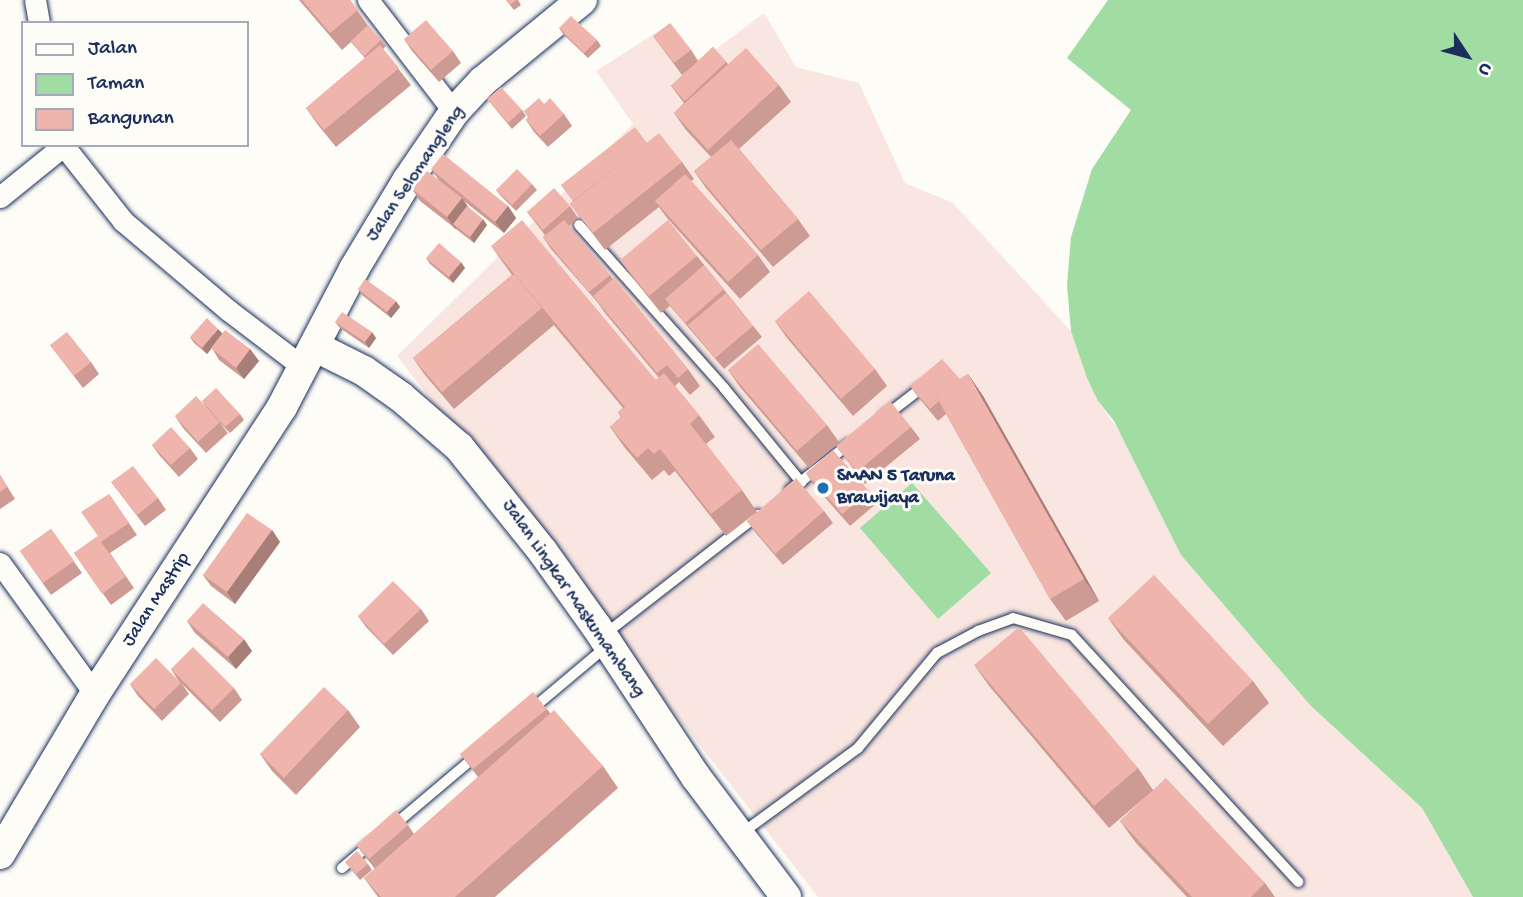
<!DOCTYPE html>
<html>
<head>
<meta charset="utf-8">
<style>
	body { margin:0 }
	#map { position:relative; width:1523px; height:897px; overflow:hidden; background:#fdfcf7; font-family:"Gochi Hand",sans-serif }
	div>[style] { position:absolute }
	.built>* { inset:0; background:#f9e6e0 }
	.green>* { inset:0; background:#a1dca2 }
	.roads { filter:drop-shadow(0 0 2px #1b2f5e) drop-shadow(0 0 2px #1b2f5e) }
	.lane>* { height:10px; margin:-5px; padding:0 5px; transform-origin:5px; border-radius:5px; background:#fdfcf7 }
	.street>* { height:21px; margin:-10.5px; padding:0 10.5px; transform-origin:10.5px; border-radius:10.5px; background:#fdfcf7 }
	.secondary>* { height:30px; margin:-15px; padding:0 15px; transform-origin:15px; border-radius:15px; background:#fdfcf7 }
	.wall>* { inset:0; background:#ce9b94 }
	.shaded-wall>* { inset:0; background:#a77e78 }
	.building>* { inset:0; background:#efb4ac }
	.dots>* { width:19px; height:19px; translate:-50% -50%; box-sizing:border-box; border:4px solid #fdfcf7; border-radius:50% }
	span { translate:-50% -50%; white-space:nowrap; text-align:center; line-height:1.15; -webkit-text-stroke:6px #fdfcf7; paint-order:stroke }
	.street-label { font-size:19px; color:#1b2f5e }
	.poi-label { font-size:19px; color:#1b2f5e; font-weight:700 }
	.left { translate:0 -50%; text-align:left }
	.legend { position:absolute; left:21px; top:21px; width:228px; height:126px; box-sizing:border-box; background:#fdfcf7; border:2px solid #a3aaba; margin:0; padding:9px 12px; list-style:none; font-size:21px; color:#1b2f5e }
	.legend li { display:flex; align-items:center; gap:14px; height:35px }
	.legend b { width:35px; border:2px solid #a3aaba }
	.north { position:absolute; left:1432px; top:21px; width:70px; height:70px; -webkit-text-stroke:5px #fdfcf7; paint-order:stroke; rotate:126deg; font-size:19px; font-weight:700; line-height:28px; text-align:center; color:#1b2f5e }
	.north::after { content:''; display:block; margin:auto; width:24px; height:32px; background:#1b2f5e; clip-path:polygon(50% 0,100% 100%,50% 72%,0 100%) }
</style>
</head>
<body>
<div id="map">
	<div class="built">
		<div style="clip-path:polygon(764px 13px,796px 67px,859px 83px,905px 183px,953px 203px,1071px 331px,1098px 401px,1311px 706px,1422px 808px,1473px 897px,818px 897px,397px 356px,633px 124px,596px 71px,671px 23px,700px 61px)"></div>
	</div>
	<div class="green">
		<div style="clip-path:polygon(1108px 0,1523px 0,1523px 897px,1473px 897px,1422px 808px,1311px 706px,1181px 555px,1114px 421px,1098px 401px,1087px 378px,1071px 331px,1067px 285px,1071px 237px,1092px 169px,1131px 110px,1067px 58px)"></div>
		<div style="clip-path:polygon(912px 483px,991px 573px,938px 619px,860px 528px)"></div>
	</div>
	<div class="roads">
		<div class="lane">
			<div style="left:579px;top:225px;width:218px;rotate:48.3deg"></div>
			<div style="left:724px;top:388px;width:122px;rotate:50.7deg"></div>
			<div style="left:884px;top:417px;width:51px;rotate:-37.8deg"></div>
			<div style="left:790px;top:490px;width:75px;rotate:-37.9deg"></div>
			<div style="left:605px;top:634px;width:194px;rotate:-37.9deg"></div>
			<div style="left:532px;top:709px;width:97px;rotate:-40deg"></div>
			<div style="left:393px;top:826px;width:110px;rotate:-40.2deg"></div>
			<div style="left:742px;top:833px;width:144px;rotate:-36.2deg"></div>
			<div style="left:858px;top:748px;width:124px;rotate:-50.3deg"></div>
			<div style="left:937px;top:653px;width:47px;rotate:-28.2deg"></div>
			<div style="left:978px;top:631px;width:37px;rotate:-20deg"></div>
			<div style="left:1013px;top:618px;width:61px;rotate:16.1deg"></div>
			<div style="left:1072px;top:635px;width:335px;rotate:47.5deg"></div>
			<div style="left:342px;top:868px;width:39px;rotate:-40deg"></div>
		</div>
		<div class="street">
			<div style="left:35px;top:0;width:23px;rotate:80deg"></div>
			<div style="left:368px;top:0;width:141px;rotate:52.5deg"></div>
			<div style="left:63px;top:145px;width:97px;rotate:51.7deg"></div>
			<div style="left:123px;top:221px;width:138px;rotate:40.3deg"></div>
			<div style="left:228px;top:310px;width:96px;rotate:37.3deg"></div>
			<div style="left:0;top:197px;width:81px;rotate:-39deg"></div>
			<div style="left:0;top:563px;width:162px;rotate:54.1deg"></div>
		</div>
		<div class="secondary">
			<div style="left:316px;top:347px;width:54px;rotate:26.6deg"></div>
			<div style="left:364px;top:371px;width:45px;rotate:35.1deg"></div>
			<div style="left:401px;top:397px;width:77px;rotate:40.8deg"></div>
			<div style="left:459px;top:447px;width:134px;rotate:51.3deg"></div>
			<div style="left:543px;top:552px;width:91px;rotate:54.4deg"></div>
			<div style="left:596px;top:626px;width:181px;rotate:56.5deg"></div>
			<div style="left:696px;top:777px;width:150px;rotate:53.1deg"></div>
			<div style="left:0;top:854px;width:186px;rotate:-59.3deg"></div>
			<div style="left:95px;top:694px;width:343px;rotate:-56.9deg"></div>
			<div style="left:282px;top:407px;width:156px;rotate:-62.4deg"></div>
			<div style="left:354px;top:269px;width:103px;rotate:-58.9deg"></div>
			<div style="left:407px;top:181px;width:83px;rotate:-55.7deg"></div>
			<div style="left:454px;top:112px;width:42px;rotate:-46.9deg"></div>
			<div style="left:483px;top:81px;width:128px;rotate:-39.3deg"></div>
		</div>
	</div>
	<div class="wall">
		<div style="clip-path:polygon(299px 0,350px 0,369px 27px,381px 40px,386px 46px,383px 49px,411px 85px,336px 147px,318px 125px,306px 108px,365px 58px,351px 42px,342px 50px)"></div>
		<div style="clip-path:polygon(506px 0,518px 0,521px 5px,514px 10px)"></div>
		<div style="clip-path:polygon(559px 28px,597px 40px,601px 46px,588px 58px,563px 34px)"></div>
		<div style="clip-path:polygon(653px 36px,691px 50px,698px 61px,713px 47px,728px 64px,779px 85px,791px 102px,739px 149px,798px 219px,810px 236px,773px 267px,706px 188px,694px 171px,711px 157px,686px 130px,674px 113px,684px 103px,671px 86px,688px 70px,682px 75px)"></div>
		<div style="clip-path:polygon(404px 39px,453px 51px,461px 63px,439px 82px,412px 51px)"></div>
		<div style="clip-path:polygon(487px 99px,522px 110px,526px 116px,512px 129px)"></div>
		<div style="clip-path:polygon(544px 104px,564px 114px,572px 126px,548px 147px,534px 132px,526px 120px,528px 117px,524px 111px)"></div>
		<div style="clip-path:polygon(647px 143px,682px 162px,694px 179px,691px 181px,758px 255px,770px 272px,740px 299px,667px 218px,659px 207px,605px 250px,570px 204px,573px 201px,561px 185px)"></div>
		<div style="clip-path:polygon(431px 169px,508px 206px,516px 218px,504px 233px,464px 201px,469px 208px,487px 225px,474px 243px,420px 201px,412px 189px,438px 179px)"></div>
		<div style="clip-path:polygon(532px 184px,537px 190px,516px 211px,501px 196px,496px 190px)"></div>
		<div style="clip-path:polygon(570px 206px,578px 218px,569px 226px,688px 369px,700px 386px,690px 395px,679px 382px,675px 386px,699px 415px,715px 437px,706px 444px,742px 490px,757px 512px,824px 511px,833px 523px,783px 565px,755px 532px,747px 521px,757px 512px,726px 536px,675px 471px,669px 476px,664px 470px,652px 480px,625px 448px,610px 427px,621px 417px,618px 412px,623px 408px,553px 324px,554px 325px,454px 409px,425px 375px,413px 358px,512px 275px,491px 246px,656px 380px,659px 378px,605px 313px,598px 303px,551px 249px,543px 237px,545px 235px,527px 212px)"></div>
		<div style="clip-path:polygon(697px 256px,762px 337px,724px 369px,670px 306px,661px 313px,632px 277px,620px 260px)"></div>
		<div style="clip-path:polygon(426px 258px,465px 268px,453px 283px,430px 264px)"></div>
		<div style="clip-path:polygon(358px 289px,400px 307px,391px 318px,362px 295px)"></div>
		<div style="clip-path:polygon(775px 321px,875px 369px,887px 386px,853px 416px,787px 338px)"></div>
		<div style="clip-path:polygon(335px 322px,376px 338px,369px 348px,340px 328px)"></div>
		<div style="clip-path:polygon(222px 334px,250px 349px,259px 361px,244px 379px,219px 360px,212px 348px,207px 354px,194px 343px,190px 337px)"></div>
		<div style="clip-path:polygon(50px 345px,91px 362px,99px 374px,83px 388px)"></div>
		<div style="clip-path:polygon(728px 370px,827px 425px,839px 442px,809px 468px,740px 387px)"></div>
		<div style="clip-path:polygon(968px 374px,983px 396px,1099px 601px,1066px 621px,1050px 599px,946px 414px,938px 421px,919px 398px,910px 386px,960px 379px)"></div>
		<div style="clip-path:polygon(202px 401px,240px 414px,244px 420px,230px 433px,220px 423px,228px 433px,206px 453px,183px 428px,175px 416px,206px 407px)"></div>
		<div style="clip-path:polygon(911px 427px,920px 439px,865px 484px,836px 446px)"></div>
		<div style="clip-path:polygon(152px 445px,190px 448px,198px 459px,179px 477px,160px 456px)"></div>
		<div style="clip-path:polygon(806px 473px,869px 491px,877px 503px,850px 526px,814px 485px)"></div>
		<div style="clip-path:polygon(0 475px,15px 499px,0 509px)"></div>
		<div style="clip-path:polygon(111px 482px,158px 498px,166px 510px,145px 526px)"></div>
		<div style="clip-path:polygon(109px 494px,137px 535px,110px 553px,134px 588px,111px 605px,74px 553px,98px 536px)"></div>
		<div style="clip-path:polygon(51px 529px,82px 573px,51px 595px,20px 551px)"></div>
		<div style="clip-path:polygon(272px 530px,280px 542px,235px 604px,211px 586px,203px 575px)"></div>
		<div style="clip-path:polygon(421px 609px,429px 621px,393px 655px,366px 627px,358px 616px)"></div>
		<div style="clip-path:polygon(1108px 618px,1253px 681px,1269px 703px,1223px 746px,1124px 640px)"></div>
		<div style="clip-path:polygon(187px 621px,252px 651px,236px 669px,195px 633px)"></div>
		<div style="clip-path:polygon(974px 665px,1138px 768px,1153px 790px,1265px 883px,1275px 897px,1187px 897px,1136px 843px,1120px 821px,1149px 794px,1109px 828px,990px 687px)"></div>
		<div style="clip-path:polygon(171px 669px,234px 688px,242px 700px,220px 722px,182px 684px,189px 694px,162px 721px,138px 696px,130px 684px,178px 680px)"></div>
		<div style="clip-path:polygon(547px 709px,550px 713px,603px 766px,618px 788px,495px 897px,378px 897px,364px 878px,375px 869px,356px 845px,408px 825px,414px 834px,478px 777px,460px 754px)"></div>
		<div style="clip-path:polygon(348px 710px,360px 727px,296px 795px,272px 771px,260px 754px)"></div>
		<div style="clip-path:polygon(345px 862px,368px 864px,372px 870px,360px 880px)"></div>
	</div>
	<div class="shaded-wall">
		<div style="clip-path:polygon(462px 198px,470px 210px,453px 224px,456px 228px,455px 229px,447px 217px)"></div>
		<div style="clip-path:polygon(508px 206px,516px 218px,504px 233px,495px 222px)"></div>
		<div style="clip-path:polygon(483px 219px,487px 225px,474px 243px,470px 237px)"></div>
		<div style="clip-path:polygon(461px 262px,465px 268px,453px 283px,449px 277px)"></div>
		<div style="clip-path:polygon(396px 301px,400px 307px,391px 318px,387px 312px)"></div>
		<div style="clip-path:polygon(218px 329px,223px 334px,207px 354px,202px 348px)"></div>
		<div style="clip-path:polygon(372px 332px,376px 338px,369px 348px,365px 342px)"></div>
		<div style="clip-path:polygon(250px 349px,259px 361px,244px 379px,236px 368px)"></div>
		<div style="clip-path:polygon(968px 374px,983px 396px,1099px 601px,1084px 579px)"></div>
		<div style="clip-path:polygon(272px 530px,280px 542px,235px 604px,227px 592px)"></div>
		<div style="clip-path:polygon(244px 639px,252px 651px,236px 669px,228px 657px)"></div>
	</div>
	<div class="building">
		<div style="clip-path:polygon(302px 0,350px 0,358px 10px,330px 33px)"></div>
		<div style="clip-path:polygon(507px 0,516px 0,510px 5px)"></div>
		<div style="clip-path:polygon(571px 16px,597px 40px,584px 53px,559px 28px)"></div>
		<div style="clip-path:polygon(426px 20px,453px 51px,431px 70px,404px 39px)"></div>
		<div style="clip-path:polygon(670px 23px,691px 50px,674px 63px,653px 36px)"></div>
		<div style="clip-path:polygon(368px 25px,381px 40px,364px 56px,351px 41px)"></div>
		<div style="clip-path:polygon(380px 45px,399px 68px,324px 130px,306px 108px)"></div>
		<div style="clip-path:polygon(713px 47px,726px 62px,685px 101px,671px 86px)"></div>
		<div style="clip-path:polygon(746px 48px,779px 85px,708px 150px,674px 113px)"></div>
		<div style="clip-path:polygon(501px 87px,522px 110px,508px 123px,487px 99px)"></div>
		<div style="clip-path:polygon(539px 98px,544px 104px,550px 98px,564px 114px,540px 136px,526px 120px,529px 117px,524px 111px)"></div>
		<div style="clip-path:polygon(635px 127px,647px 143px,573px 201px,561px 185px)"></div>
		<div style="clip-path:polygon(659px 133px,682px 162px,593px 233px,570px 204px)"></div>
		<div style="clip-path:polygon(731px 140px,798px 219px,761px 250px,694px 171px)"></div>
		<div style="clip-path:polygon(443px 154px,508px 206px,495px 222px,431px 169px)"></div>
		<div style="clip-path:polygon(517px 169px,532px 184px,512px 205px,496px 190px)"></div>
		<div style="clip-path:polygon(427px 171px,462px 198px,447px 217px,412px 189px)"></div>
		<div style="clip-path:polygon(685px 174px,758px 255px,728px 282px,655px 201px)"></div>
		<div style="clip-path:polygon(554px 188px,570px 206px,543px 230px,527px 212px)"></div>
		<div style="clip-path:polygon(467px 206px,483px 219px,470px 237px,453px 224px)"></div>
		<div style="clip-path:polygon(522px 220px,656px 380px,664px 373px,699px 415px,690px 424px,742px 490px,711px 514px,660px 449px,654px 454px,648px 448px,637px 458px,610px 427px,622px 417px,618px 412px,625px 407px,491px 246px)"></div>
		<div style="clip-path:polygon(564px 220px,610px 275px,589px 292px,543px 237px)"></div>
		<div style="clip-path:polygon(668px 220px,697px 256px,649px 296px,620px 260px)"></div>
		<div style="clip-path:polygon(439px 243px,461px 262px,449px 277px,426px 258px)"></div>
		<div style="clip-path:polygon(704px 265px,724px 289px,685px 323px,665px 299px)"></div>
		<div style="clip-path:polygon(514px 274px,542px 308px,442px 392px,413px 358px)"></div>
		<div style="clip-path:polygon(614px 278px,688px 369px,678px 378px,667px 365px,657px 373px,593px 296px)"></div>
		<div style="clip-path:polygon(365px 279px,396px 301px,387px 312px,358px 289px)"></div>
		<div style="clip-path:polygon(809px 291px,875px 369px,841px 399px,775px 321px)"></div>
		<div style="clip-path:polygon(726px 293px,753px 326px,715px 358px,688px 325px)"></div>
		<div style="clip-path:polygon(342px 312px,372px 332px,365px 342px,335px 322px)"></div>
		<div style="clip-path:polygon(207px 318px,218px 329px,202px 348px,190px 337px)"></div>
		<div style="clip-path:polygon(225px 330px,250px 349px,236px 368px,211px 348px)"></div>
		<div style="clip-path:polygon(67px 332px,91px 362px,74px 376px,50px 345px)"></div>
		<div style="clip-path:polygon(758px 344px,827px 425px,797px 451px,728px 370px)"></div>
		<div style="clip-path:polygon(942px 359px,960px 379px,935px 394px,939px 401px,930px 409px,910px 386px)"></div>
		<div style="clip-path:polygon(968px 374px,1084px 579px,1050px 599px,935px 394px)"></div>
		<div style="clip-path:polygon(216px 388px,240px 414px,225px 427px,202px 401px)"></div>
		<div style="clip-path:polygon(196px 396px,220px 422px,198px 442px,175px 416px)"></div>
		<div style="clip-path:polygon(890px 401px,911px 427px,857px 472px,836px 446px)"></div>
		<div style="clip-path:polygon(171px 427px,190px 448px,171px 465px,152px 445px)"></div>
		<div style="clip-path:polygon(833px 450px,869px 491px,842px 514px,806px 473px)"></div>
		<div style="clip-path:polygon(133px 466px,158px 498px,137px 515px,111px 482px)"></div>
		<div style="clip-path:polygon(0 476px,7px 487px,0 492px)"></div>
		<div style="clip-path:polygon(796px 478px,824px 511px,775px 554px,747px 521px)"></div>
		<div style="clip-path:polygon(109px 494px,129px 523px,101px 542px,126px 576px,102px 594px,74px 553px,98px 536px,81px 512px)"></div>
		<div style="clip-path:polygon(247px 513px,272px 530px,227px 592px,203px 575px)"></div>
		<div style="clip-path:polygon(51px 529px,74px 561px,43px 583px,20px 551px)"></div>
		<div style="clip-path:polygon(1154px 575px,1253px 681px,1208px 724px,1108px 618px)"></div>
		<div style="clip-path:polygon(393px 581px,421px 609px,384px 644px,358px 616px)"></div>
		<div style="clip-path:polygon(203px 603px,244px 639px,228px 657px,187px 621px)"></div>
		<div style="clip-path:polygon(1019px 627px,1138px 768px,1094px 806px,974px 665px)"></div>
		<div style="clip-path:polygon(193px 647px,234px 688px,212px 710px,171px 669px)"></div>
		<div style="clip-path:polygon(156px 658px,181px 683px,154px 709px,130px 684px)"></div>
		<div style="clip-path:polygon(324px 687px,348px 710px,284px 778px,260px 754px)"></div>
		<div style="clip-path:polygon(533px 692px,547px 709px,473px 769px,460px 754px)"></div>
		<div style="clip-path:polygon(554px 710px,603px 766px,455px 897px,381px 897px,364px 878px)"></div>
		<div style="clip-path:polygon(1166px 778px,1265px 883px,1251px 897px,1192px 897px,1120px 821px)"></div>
		<div style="clip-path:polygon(396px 810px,408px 825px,369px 859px,356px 845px)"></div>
		<div style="clip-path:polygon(357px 851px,368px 864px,356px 874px,345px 862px)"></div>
	</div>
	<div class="dots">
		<div style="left:823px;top:488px;background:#1f6fb2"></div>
	</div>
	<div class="street-label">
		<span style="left:416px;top:174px;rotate:-56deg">Jalan Selomangleng</span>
		<span style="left:573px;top:599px;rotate:55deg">Jalan Lingkar Maskumambang</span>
		<span style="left:157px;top:600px;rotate:-57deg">Jalan Mastrip</span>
	</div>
	<div class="poi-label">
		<span class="left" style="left:837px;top:488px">SMAN 5 Taruna<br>Brawijaya</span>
	</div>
	<ul class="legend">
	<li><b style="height:9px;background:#fdfcf7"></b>Jalan</li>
	<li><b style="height:19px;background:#a1dca2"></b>Taman</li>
	<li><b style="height:19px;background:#efb4ac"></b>Bangunan</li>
	</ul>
	<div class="north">U</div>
</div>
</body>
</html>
